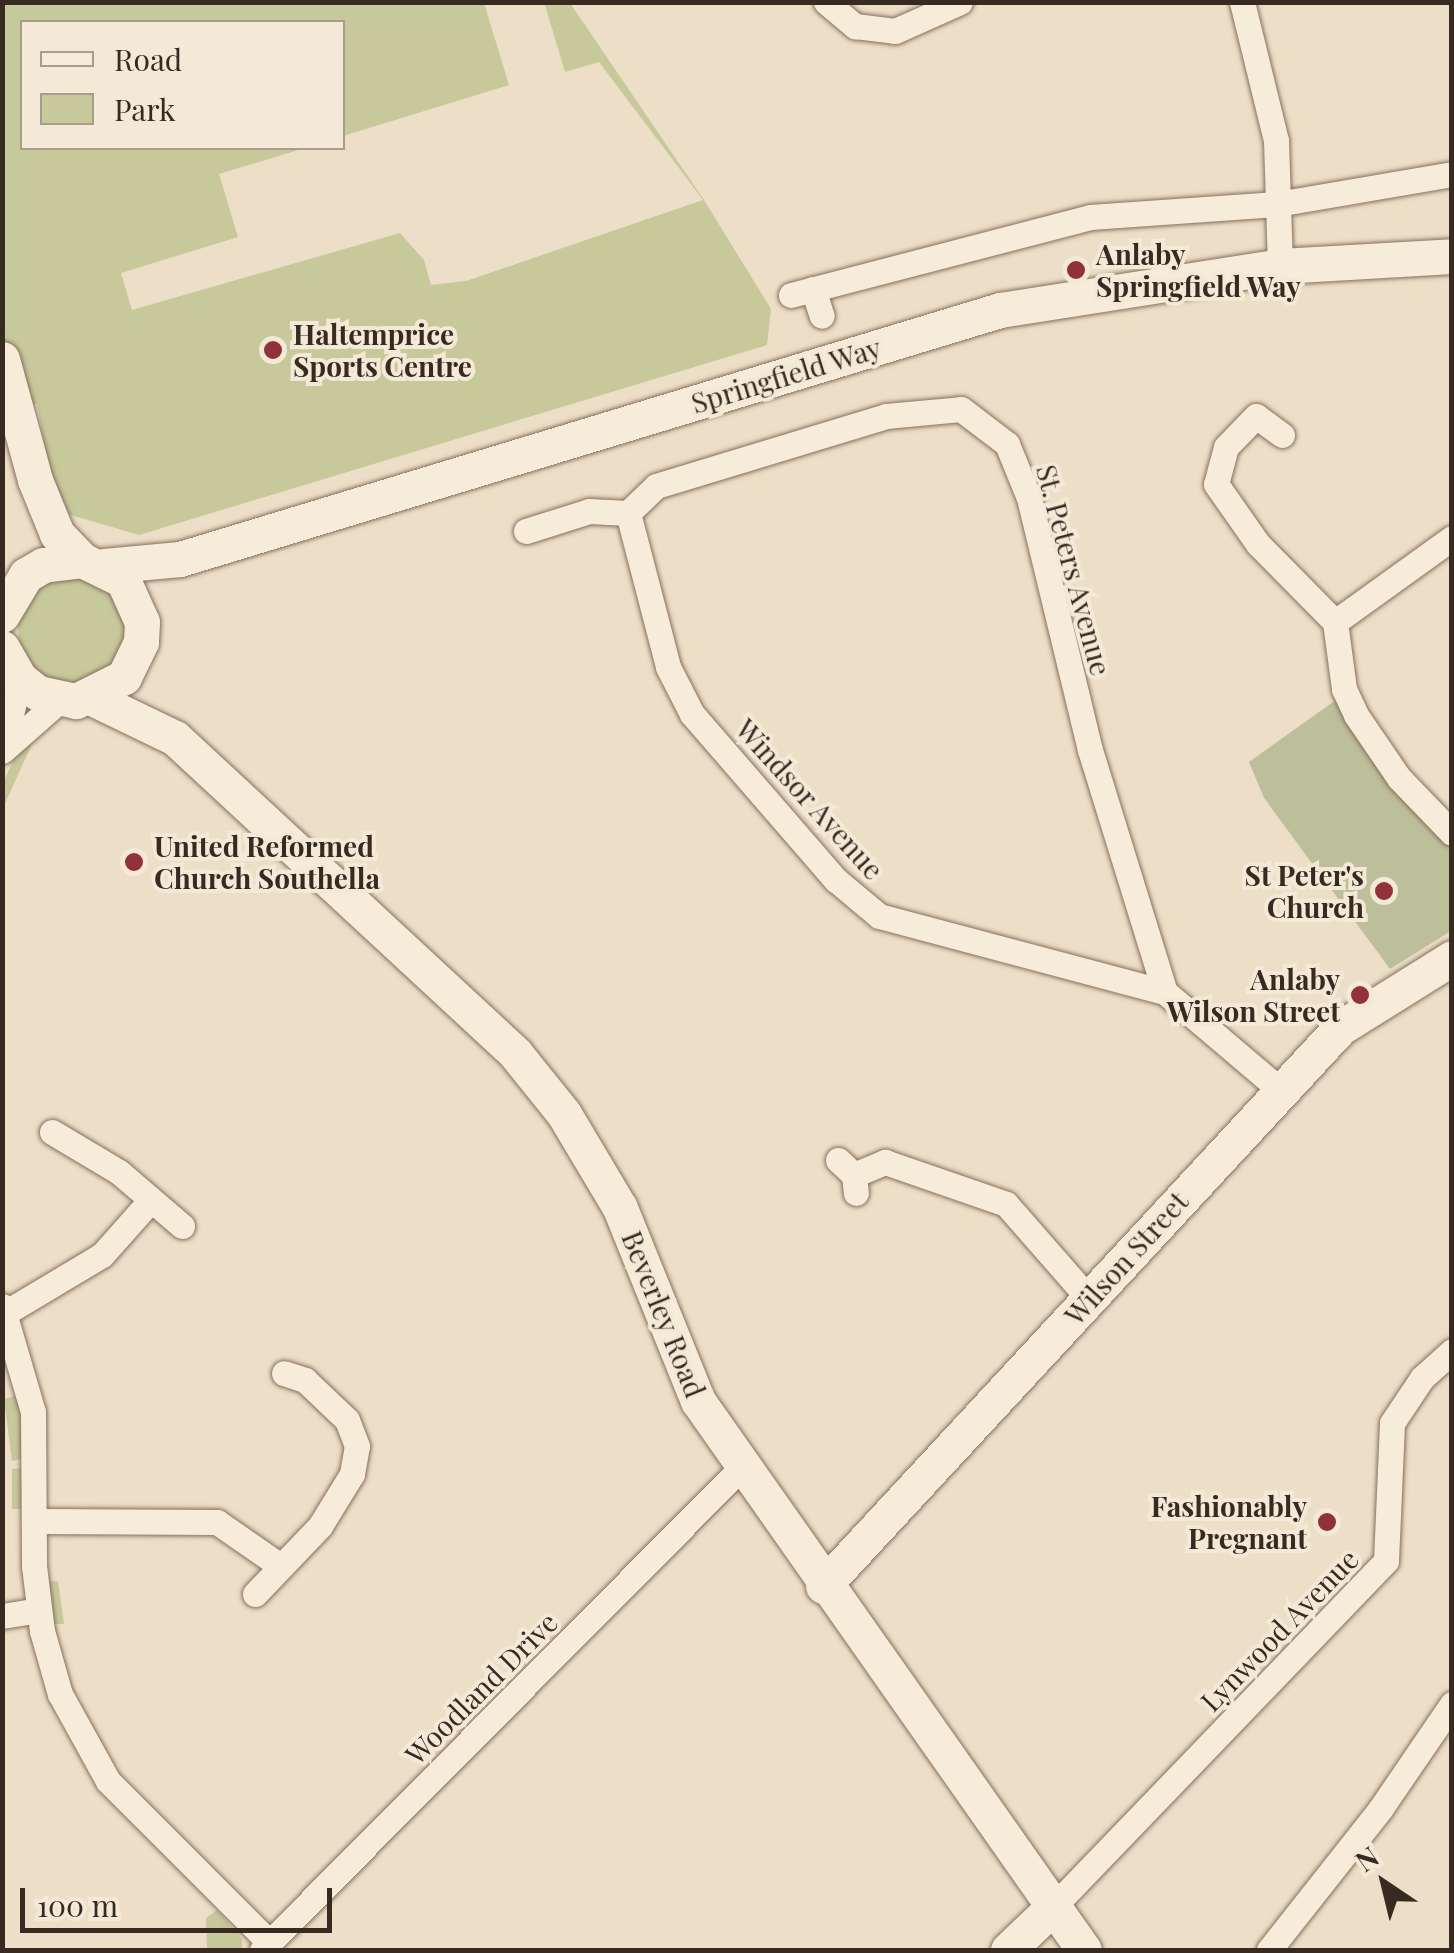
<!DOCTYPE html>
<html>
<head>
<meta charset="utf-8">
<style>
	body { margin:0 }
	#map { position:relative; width:1454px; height:1953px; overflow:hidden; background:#ecdec7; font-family:"Playfair Display",serif }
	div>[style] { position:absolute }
	.green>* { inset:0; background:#c7c99b }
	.round { border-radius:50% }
	.cemetery>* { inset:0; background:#bcbf9a }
	.roads { filter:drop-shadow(0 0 2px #86705d) drop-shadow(0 0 2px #86705d) }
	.street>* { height:25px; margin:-12.5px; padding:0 12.5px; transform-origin:12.5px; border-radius:12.5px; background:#f7ecd9 }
	.secondary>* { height:35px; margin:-17.5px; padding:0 17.5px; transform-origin:17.5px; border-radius:17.5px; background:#f7ecd9 }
	.dots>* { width:28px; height:28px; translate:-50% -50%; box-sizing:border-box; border:5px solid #f3e9d6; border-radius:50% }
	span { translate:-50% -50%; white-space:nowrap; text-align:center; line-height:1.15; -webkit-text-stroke:8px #f3e9d6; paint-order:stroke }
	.poi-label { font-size:28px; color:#372a20; font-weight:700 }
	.left { translate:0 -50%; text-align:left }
	.right { translate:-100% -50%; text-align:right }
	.street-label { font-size:28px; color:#372a20 }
	.frame { position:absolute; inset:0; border:5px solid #372a20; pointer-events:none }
	.legend { position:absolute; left:20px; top:20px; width:325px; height:130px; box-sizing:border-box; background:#f3e9d6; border:2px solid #a89d8d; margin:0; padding:12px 18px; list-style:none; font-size:30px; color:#372a20 }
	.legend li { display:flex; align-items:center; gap:20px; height:50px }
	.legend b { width:50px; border:2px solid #a89d8d }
	.north { position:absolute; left:1334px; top:1833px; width:100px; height:100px; -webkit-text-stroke:8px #f3e9d6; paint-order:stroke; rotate:325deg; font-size:28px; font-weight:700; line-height:40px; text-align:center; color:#372a20 }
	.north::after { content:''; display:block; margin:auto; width:35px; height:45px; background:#372a20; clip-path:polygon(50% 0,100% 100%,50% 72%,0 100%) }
	.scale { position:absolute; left:20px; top:1888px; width:312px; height:45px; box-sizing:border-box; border:5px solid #372a20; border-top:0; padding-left:12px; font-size:30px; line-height:35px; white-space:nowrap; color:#372a20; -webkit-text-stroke:8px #f3e9d6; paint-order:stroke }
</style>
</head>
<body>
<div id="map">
	<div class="green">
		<div style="clip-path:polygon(544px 2px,570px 3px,704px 200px,771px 309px,767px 345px,139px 535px,57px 511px,37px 404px,3px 410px,3px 3px,484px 3px,509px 85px,343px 136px,342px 22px,22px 22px,22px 148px,305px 148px,219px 174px,238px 237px,121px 273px,132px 310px,400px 233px,424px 260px,431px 285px,466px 281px,703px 200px,599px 62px,565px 72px)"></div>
		<div class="round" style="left:18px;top:575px;width:108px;height:108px"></div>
		<div style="clip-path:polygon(23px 740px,31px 746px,3px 808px,3px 783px)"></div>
		<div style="clip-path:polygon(18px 1395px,25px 1458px,12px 1461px,4px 1399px)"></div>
		<div style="clip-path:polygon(25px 1468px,24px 1509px,12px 1509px,12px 1469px)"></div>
		<div style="clip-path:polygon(58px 1581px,64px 1624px,52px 1624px,47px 1582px)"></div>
		<div style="clip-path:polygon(217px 1910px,242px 1939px,242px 1950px,207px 1950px,206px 1918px)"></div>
	</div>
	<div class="cemetery">
		<div style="clip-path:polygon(1340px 697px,1375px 760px,1451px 848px,1451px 931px,1390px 969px,1264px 798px,1249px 762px)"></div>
	</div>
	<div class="roads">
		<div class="street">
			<div style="left:826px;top:2px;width:38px;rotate:40deg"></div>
			<div style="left:855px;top:26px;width:40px;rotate:7.1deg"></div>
			<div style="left:895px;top:31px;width:71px;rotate:-24deg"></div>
			<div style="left:1242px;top:2px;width:142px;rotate:76.2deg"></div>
			<div style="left:1276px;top:140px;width:126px;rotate:88.2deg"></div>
			<div style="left:813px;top:289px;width:28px;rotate:72deg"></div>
			<div style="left:791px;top:295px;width:309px;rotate:-14.6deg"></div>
			<div style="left:1090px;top:217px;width:187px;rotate:-4deg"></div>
			<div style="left:1277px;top:204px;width:178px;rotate:-9.7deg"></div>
			<div style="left:1282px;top:435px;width:32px;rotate:-144deg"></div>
			<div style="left:1256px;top:416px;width:43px;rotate:134.1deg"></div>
			<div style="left:1226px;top:447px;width:38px;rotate:105deg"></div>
			<div style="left:1216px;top:484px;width:73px;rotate:55deg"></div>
			<div style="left:1258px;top:544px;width:110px;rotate:45.4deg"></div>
			<div style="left:628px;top:513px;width:39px;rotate:-44deg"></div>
			<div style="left:656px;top:486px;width:240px;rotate:-16.9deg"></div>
			<div style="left:886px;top:416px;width:75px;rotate:-5.3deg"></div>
			<div style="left:961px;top:409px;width:58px;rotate:37.3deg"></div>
			<div style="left:1007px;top:444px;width:58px;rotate:67.8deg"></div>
			<div style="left:1029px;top:498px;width:259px;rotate:76.4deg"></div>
			<div style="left:1090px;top:750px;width:253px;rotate:72.8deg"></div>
			<div style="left:526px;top:531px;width:66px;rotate:-17.6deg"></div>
			<div style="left:589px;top:511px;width:39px;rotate:3deg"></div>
			<div style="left:628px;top:513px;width:159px;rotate:75.4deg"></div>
			<div style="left:668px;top:667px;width:53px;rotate:62.9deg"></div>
			<div style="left:692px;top:714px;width:220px;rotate:49.1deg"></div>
			<div style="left:836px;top:880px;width:56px;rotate:39.9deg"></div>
			<div style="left:879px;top:916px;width:296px;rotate:14.9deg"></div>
			<div style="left:1165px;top:992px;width:150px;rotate:40.4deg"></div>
			<div style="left:1335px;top:622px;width:68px;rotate:82.3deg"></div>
			<div style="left:1344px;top:689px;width:29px;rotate:65deg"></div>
			<div style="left:1356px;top:715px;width:76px;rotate:55.7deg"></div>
			<div style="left:1399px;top:778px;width:76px;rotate:46.1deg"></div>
			<div style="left:1335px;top:622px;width:144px;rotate:-35.7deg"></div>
			<div style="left:2px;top:750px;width:73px;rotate:-75.8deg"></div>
			<div style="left:2px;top:751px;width:77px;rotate:-41.3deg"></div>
			<div style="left:52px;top:1132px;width:78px;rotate:30.8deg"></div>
			<div style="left:119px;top:1172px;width:83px;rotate:40.6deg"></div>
			<div style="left:838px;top:1160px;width:22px;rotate:43deg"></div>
			<div style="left:854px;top:1175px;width:18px;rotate:84deg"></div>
			<div style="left:854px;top:1175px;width:34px;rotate:-23deg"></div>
			<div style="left:885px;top:1162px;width:128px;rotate:19.1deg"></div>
			<div style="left:1006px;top:1204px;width:128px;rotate:48.8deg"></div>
			<div style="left:2px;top:1306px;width:110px;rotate:73.7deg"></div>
			<div style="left:33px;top:1412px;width:154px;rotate:89.6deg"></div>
			<div style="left:34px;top:1566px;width:65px;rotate:83deg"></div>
			<div style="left:42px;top:1631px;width:66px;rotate:74.1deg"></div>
			<div style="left:60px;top:1694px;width:99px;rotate:61.1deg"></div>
			<div style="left:108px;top:1781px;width:229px;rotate:45deg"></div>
			<div style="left:5px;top:1313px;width:113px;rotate:-30.9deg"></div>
			<div style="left:102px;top:1255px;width:72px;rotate:-48.4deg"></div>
			<div style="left:36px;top:1521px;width:181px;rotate:0.3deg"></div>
			<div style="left:217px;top:1522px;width:75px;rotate:34.7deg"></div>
			<div style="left:255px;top:1594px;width:94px;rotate:-46.3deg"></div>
			<div style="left:320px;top:1526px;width:61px;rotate:-58.4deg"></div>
			<div style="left:352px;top:1474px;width:28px;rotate:-80deg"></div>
			<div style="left:357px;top:1446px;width:28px;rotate:-111deg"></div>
			<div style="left:347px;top:1420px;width:58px;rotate:-136.4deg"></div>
			<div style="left:305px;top:1380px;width:22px;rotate:-162deg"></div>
			<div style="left:2px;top:1616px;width:37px;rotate:-9deg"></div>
			<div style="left:1053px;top:1907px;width:480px;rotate:-46.1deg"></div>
			<div style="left:1386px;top:1561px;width:138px;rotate:-87.5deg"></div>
			<div style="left:1392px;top:1423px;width:54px;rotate:-56.3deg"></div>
			<div style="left:1422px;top:1378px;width:40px;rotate:-42deg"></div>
			<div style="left:262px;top:1950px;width:681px;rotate:-45.18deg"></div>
			<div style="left:1269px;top:1950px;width:181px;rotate:-51.7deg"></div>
			<div style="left:1381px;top:1808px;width:126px;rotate:-55.7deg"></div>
		</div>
		<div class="secondary">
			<div style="left:2px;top:359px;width:125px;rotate:74.7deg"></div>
			<div style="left:35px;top:480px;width:58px;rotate:67.8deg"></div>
			<div style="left:57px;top:534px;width:36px;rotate:46deg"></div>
			<div style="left:104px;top:566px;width:76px;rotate:-5.3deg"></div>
			<div style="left:180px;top:559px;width:857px;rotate:-16.89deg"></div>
			<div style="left:1000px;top:310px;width:283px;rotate:-8.9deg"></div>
			<div style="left:1280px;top:266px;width:172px;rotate:-3.3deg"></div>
			<div style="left:2px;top:615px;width:47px;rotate:-59deg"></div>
			<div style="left:26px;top:575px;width:20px;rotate:-30deg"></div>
			<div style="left:43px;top:565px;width:39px;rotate:-7deg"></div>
			<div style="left:82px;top:560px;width:46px;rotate:26deg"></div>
			<div style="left:123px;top:580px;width:46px;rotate:65.7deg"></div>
			<div style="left:142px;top:622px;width:20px;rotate:93deg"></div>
			<div style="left:141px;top:642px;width:39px;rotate:116deg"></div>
			<div style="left:124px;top:677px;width:54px;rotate:153.4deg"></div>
			<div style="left:76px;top:701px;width:39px;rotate:-168deg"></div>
			<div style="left:38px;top:693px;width:23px;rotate:-142deg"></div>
			<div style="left:20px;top:679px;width:36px;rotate:-120deg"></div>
			<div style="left:92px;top:698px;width:92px;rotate:25.7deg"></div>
			<div style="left:175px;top:738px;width:463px;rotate:42.8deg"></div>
			<div style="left:515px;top:1053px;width:78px;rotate:51.2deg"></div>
			<div style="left:564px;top:1114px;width:109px;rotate:59.2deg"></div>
			<div style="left:620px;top:1208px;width:208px;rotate:68deg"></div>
			<div style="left:698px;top:1401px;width:671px;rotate:54.89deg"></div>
			<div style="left:823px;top:1586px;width:761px;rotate:-47.18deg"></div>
			<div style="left:1340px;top:1028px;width:132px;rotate:-32deg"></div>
			<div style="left:1008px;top:1950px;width:62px;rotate:-43.7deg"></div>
		</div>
	</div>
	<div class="dots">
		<div style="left:1076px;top:270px;background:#913138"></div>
		<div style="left:273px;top:350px;background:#913138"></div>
		<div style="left:134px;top:862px;background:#913138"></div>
		<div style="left:1384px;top:891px;background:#913138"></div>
		<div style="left:1360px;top:995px;background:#913138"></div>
		<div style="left:1327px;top:1522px;background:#913138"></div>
	</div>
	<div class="poi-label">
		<span class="left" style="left:1096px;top:270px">Anlaby<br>Springfield Way</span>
		<span class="left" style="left:293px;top:350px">Haltemprice<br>Sports Centre</span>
		<span class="left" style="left:154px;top:862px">United Reformed<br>Church Southella</span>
		<span class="right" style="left:1364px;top:891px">St Peter's<br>Church</span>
		<span class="right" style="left:1340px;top:995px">Anlaby<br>Wilson Street</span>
		<span class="right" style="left:1307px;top:1522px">Fashionably<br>Pregnant</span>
	</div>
	<div class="street-label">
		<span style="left:786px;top:375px;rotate:-17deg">Springfield Way</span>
		<span style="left:1074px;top:570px;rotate:75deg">St. Peters Avenue</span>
		<span style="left:810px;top:799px;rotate:48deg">Windsor Avenue</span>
		<span style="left:1126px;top:1258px;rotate:-48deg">Wilson Street</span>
		<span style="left:664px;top:1314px;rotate:68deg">Beverley Road</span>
		<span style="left:1279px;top:1630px;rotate:-46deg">Lynwood Avenue</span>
		<span style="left:481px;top:1688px;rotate:-45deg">Woodland Drive</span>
	</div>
	<div class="frame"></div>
	<ul class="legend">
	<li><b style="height:12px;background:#f7ecd9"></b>Road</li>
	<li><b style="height:28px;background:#c7c99b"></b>Park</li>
	</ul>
	<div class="north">N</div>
	<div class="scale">100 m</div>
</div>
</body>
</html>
